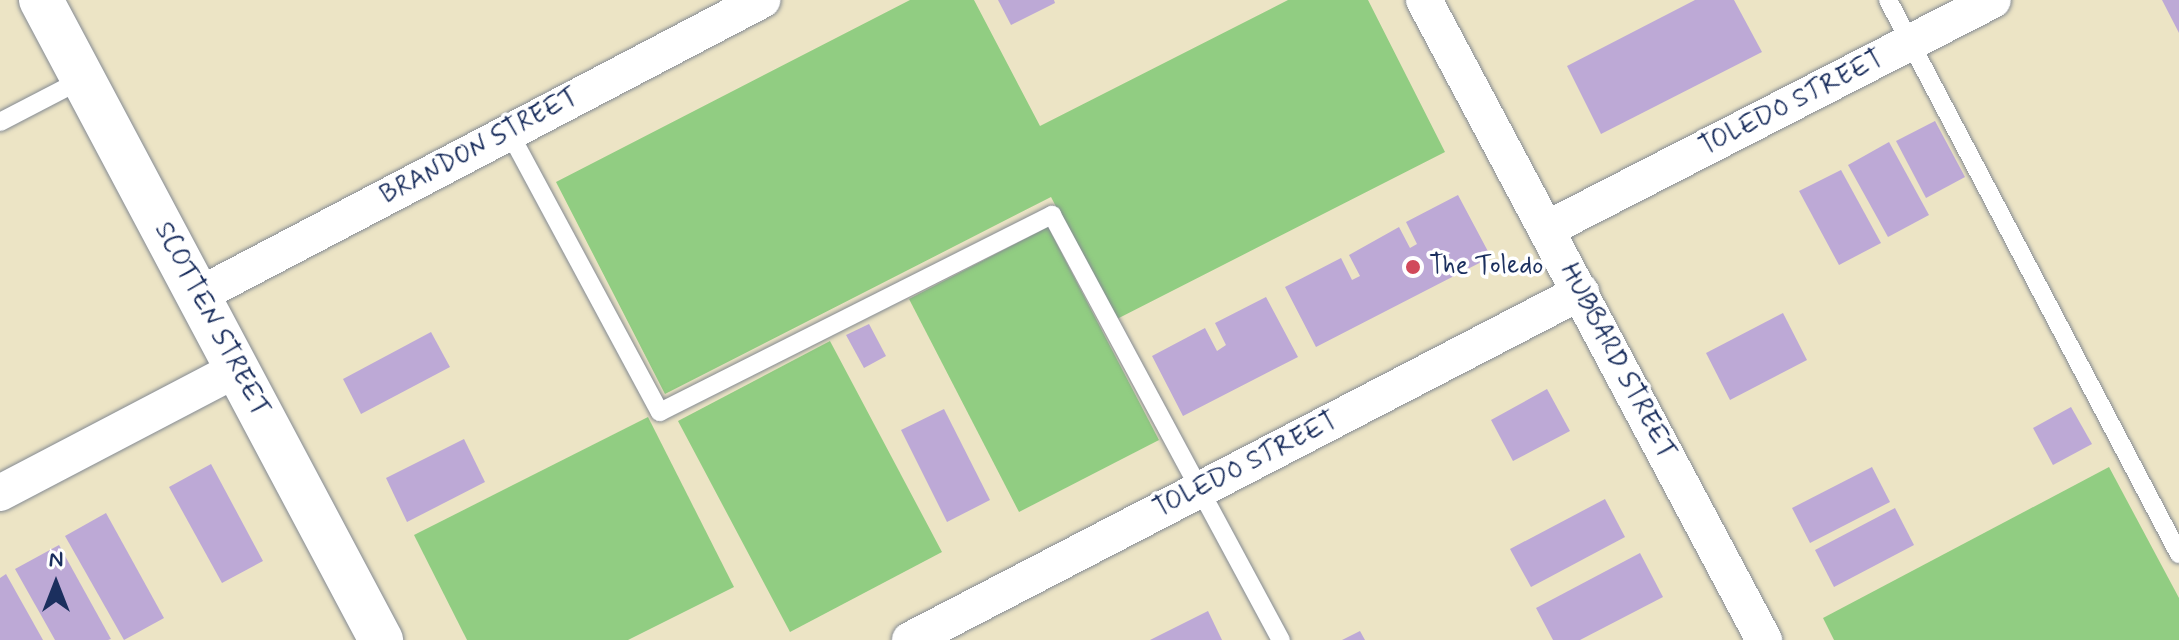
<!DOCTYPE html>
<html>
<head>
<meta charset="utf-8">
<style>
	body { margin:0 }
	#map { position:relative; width:2179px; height:640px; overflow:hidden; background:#ece4c5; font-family:Mynerve,sans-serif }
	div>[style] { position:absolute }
	.green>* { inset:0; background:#91cd82 }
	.building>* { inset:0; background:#bda9d6 }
	.roads { filter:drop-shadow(0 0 2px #848a92) drop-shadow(0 0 2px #848a92) }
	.service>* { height:18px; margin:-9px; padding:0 9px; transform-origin:9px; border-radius:9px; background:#fff }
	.minor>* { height:36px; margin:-18px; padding:0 18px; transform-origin:18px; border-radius:18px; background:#fff }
	.tertiary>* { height:44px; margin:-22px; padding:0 22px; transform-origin:22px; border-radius:22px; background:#fff }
	.dots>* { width:22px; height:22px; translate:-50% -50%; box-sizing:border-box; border:4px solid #fff; border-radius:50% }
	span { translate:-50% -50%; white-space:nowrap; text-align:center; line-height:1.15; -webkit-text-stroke:7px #fff; paint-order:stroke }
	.street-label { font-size:26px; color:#1b2f5e }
	.poi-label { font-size:26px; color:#1b2f5e }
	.left { translate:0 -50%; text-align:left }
	.north { position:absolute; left:16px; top:544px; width:80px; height:80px; -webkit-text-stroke:6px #fff; paint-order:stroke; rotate:0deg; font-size:22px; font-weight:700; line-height:32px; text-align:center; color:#1b2f5e }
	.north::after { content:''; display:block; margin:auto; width:28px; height:36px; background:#1b2f5e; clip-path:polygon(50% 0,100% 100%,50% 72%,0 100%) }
</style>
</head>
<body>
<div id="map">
	<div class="green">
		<div style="clip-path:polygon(910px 0,974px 0,1040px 126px,1288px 0,1368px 0,1445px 152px,1115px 320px,1051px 197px,665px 394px,556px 182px)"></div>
		<div style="clip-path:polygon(1048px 227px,1159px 440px,1019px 512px,909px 299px)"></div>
		<div style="clip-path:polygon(830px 341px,942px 552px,790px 632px,678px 421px)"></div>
		<div style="clip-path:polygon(648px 417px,734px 587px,628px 640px,467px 640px,414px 535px)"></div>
		<div style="clip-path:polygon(2109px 467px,2179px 598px,2179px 640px,1834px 640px,1823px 618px)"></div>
	</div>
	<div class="building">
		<div style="clip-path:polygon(998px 0,1054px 0,1055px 3px,1011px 25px)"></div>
		<div style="clip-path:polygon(1695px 0,1734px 0,1762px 52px,1601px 134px,1567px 66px)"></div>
		<div style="clip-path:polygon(2162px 0,2179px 0,2179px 33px)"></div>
		<div style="clip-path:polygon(1935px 121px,1965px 177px,1926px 198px,1896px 141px)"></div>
		<div style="clip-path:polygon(1889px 142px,1929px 215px,1888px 237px,1848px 165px)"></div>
		<div style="clip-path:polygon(1841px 170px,1881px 243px,1839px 265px,1799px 191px)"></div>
		<div style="clip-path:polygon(1458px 195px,1491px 257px,1316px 347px,1285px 287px,1341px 258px,1352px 280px,1360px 276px,1349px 255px,1399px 227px,1410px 248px,1417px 244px,1406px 222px)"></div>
		<div style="clip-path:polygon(1266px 297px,1298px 357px,1183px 416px,1152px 356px,1205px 328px,1217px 351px,1226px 345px,1215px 323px)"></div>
		<div style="clip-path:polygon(1783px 313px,1807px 360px,1730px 400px,1706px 353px)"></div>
		<div style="clip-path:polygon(869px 324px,886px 356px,864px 368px,846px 335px)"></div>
		<div style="clip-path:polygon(431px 332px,450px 367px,361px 414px,343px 379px)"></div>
		<div style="clip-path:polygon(1547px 389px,1570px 431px,1513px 461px,1491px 420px)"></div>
		<div style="clip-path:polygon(2071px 407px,2092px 444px,2053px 465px,2033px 428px)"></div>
		<div style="clip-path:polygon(944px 409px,990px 500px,947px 522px,901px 430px)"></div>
		<div style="clip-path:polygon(464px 439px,485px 482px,407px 522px,386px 478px)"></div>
		<div style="clip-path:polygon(211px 464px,263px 561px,222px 583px,169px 487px)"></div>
		<div style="clip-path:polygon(1872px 467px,1890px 502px,1810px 543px,1792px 508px)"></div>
		<div style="clip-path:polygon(1605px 499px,1625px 537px,1531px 587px,1510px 549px)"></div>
		<div style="clip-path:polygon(1895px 508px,1914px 545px,1834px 587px,1815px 550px)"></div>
		<div style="clip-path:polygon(106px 513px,164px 618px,124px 640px,65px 536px)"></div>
		<div style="clip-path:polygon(59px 545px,111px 639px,108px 640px,55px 640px,15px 569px)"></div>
		<div style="clip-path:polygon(1640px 553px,1663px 597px,1580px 640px,1553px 640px,1536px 608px)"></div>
		<div style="clip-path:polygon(6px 574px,43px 640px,0 640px,0 578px)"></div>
		<div style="clip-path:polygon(1208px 611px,1222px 640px,1150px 640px)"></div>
		<div style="clip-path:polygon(1360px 631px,1365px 640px,1342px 640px)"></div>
	</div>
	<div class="roads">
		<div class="service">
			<div style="left:1888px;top:0;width:626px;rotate:62.29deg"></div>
			<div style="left:0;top:122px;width:93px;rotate:-27.4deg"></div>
			<div style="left:509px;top:132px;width:318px;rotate:61.7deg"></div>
			<div style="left:660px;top:412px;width:439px;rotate:-26.7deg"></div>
			<div style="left:1052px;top:215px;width:483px;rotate:61.7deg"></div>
		</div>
		<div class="minor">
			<div style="left:1424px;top:0;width:725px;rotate:62.02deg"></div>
			<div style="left:1547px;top:229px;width:501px;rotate:-27.18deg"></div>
			<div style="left:199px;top:295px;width:636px;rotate:-27.65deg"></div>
			<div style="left:0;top:493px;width:267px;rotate:-27.6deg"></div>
			<div style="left:910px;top:640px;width:756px;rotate:-27.41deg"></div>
		</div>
		<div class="tertiary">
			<div style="left:41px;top:0;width:725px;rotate:62.02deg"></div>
		</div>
	</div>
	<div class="dots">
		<div style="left:1413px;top:267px;background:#d1495b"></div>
	</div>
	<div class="street-label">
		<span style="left:1792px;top:104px;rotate:-27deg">TOLEDO STREET</span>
		<span style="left:480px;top:147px;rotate:-28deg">BRANDON STREET</span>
		<span style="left:211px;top:320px;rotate:62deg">SCOTTEN STREET</span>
		<span style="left:1617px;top:362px;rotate:62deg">HUBBARD STREET</span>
		<span style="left:1246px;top:466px;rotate:-27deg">TOLEDO STREET</span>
	</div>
	<div class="poi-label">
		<span class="left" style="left:1429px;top:267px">The Toledo</span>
	</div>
	<div class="north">N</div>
</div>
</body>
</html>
